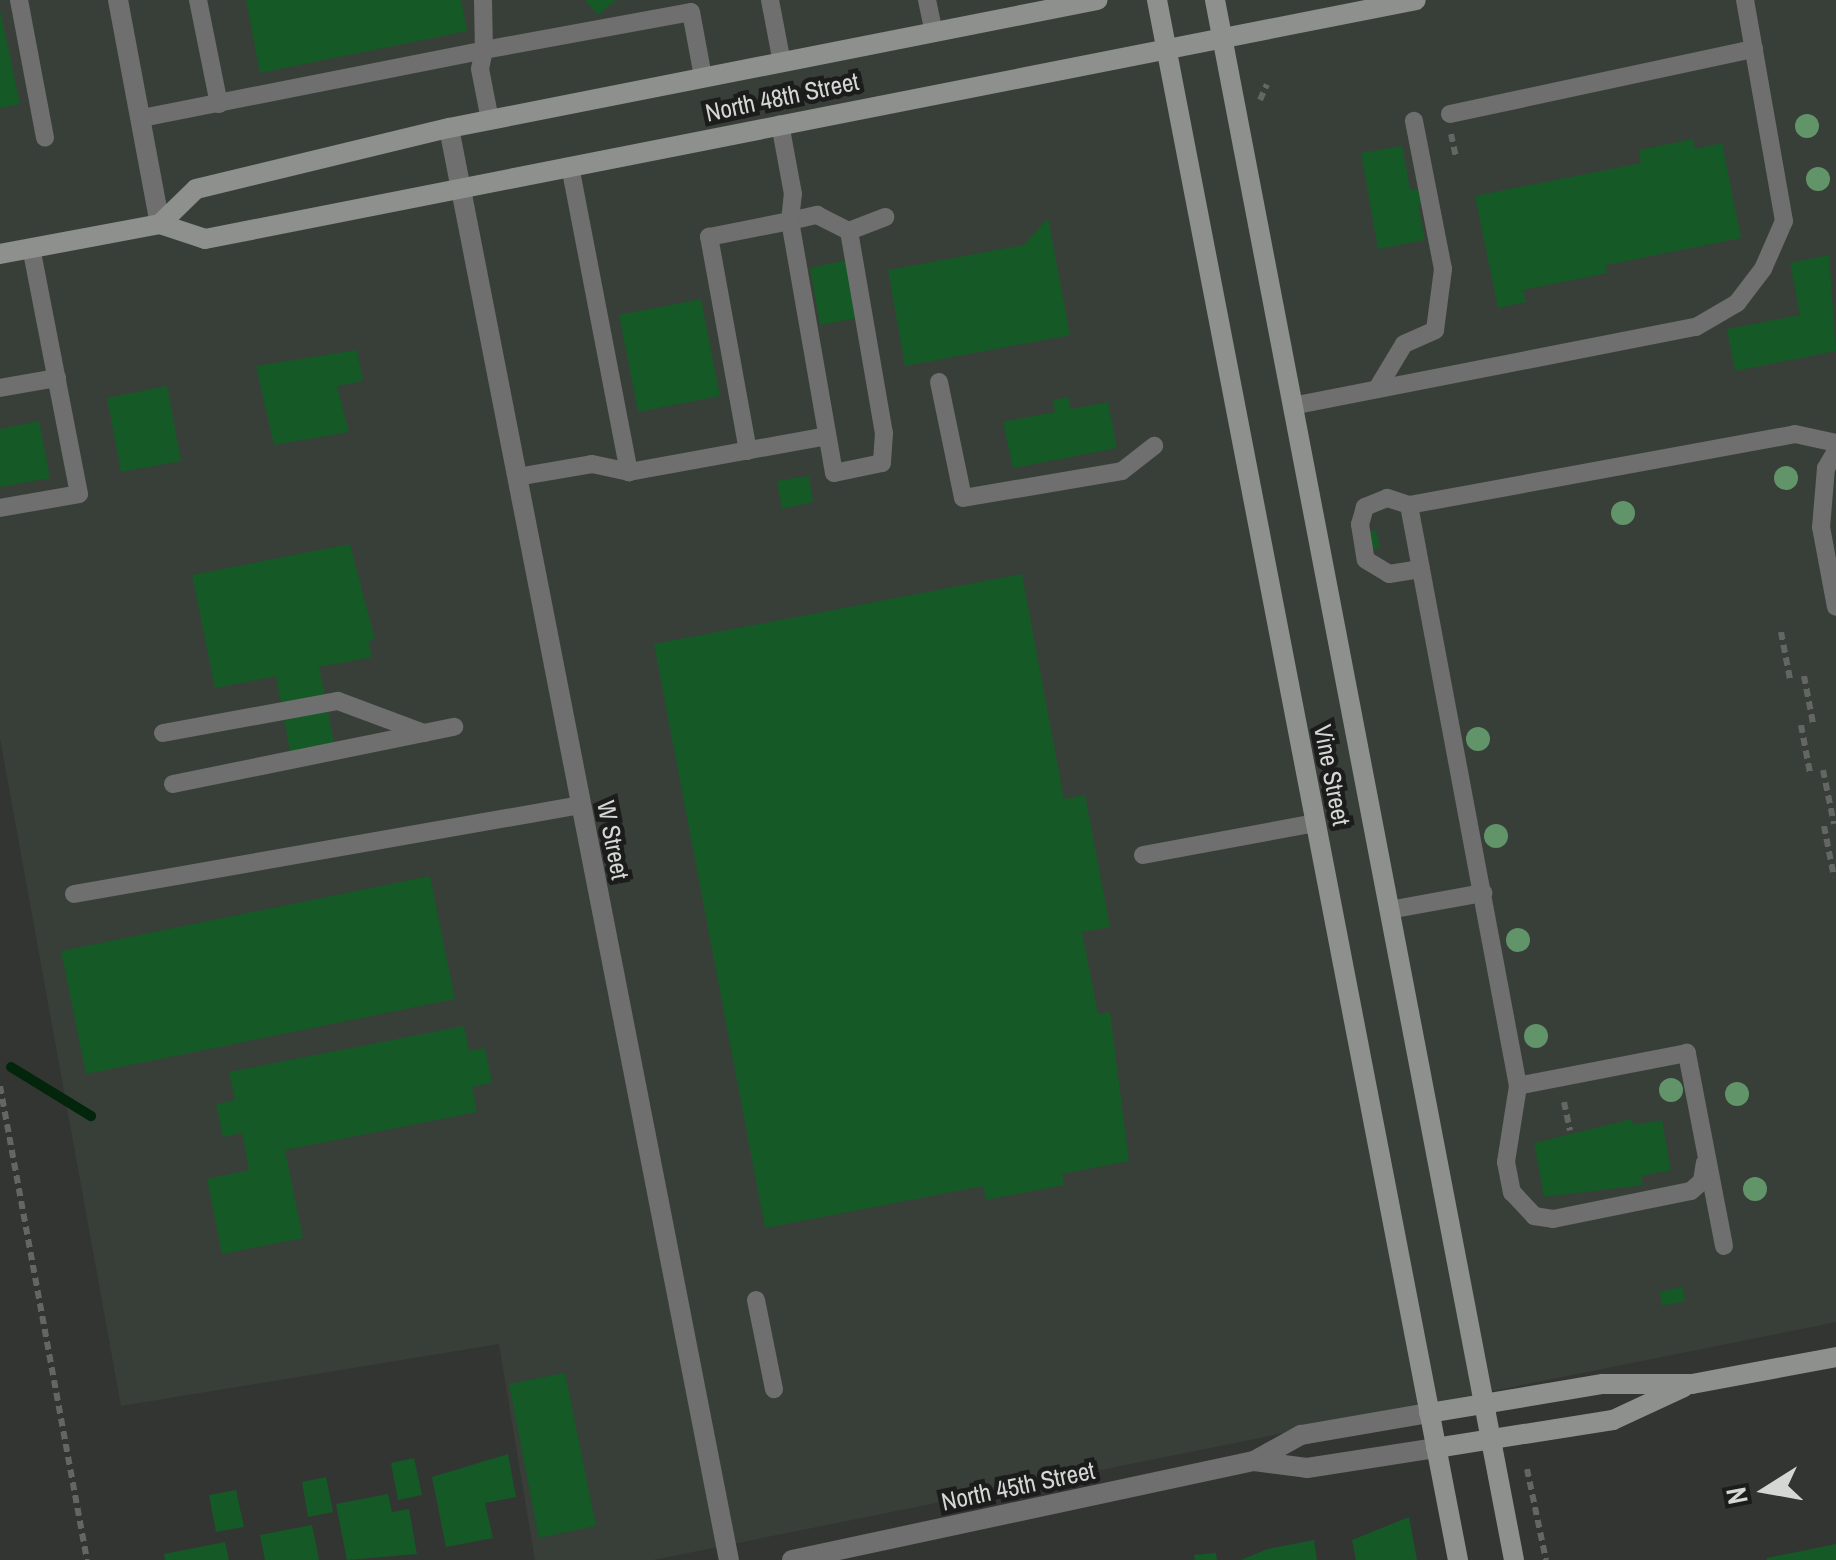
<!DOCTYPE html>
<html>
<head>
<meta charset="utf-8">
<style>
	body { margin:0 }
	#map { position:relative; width:1836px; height:1560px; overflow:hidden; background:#333533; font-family:"Archivo Narrow",sans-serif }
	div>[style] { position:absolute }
	.built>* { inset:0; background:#383f38 }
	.stream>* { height:10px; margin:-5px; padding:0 5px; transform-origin:5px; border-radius:5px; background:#03250b }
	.building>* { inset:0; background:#155927 }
	.path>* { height:6px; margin-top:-3px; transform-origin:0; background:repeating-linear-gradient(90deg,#646664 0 8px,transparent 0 13px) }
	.lane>* { height:18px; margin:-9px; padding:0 9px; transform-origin:9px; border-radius:9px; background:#6e6f6e }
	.street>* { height:20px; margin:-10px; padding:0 10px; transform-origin:10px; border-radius:10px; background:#6e6f6e }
	.secondary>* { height:20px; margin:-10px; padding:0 10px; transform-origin:10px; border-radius:10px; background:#8e908e }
	.trees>* { width:24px; height:24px; margin:-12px; border-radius:50%; background:#62946a }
	span { translate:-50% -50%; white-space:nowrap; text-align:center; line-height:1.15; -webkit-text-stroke:9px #1b1c1b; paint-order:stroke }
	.street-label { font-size:25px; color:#d5d7d5 }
	.north { position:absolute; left:1716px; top:1440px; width:100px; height:100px; -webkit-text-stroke:8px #1b1c1b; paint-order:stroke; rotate:259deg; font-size:28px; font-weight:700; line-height:40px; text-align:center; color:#d5d7d5 }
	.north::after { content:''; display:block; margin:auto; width:35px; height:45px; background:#d5d7d5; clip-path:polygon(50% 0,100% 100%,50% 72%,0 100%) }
</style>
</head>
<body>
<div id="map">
	<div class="built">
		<div style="clip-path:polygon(0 0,1836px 0,1836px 1322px,653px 1560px,535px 1560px,499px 1344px,121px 1406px,0 738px)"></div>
	</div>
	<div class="stream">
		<div style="left:11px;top:1067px;width:94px;rotate:31.5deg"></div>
	</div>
	<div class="building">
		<div style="clip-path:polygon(246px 0,461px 0,467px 31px,260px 73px)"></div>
		<div style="clip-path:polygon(585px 0,616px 0,598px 15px)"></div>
		<div style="clip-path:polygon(0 10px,20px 104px,0 108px)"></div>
		<div style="clip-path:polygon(1693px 139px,1695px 149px,1722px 143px,1741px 238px,1606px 265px,1607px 273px,1523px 290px,1526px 302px,1498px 308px,1475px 196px,1641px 163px,1639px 150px)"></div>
		<div style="clip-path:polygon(1402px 146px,1410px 189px,1424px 190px,1427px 204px,1418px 205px,1425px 240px,1378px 249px,1361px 153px)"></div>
		<div style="clip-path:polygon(1048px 218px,1070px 335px,905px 366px,888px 270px,1024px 245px)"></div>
		<div style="clip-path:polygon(1829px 255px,1836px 351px,1735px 371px,1727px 329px,1800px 315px,1790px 263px)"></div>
		<div style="clip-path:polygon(847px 260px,858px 318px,820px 325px,810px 268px)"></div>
		<div style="clip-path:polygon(701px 299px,720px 396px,638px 412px,619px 315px)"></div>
		<div style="clip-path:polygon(357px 350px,363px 381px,337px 386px,349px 432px,274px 445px,256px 366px)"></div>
		<div style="clip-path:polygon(167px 386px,181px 461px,121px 472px,107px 398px)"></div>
		<div style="clip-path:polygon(1069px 397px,1071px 409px,1108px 402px,1117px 448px,1013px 468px,1003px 422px,1055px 412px,1053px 400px)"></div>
		<div style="clip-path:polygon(39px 421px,50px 478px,0 487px,0 429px)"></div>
		<div style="clip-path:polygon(809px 476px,813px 502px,782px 509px,777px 481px)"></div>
		<div style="clip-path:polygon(1376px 530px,1380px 548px,1371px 549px,1368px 532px)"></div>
		<div style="clip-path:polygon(350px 544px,375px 640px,368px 641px,372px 657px,319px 667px,335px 748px,291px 756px,276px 676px,215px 688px,192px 575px)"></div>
		<div style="clip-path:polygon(1022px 574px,1064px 799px,1085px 795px,1110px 927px,1082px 932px,1098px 1014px,1110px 1012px,1129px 1161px,1062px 1174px,1064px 1185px,986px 1200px,983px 1186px,765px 1228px,654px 644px)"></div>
		<div style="clip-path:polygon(430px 876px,455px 999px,86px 1074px,61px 951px)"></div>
		<div style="clip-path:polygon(464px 1026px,469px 1051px,485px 1048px,492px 1083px,472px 1087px,477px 1112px,285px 1150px,303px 1238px,222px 1254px,207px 1179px,249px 1170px,242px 1133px,223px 1137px,216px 1104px,235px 1100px,229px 1072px)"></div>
		<div style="clip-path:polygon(1632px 1119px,1633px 1125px,1662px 1120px,1671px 1170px,1641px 1176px,1643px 1185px,1544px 1197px,1534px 1143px)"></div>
		<div style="clip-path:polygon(1683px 1287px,1685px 1301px,1662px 1306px,1660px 1292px)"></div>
		<div style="clip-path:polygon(565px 1373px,596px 1526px,539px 1538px,509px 1384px)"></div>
		<div style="clip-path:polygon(508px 1454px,516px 1497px,485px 1503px,493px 1538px,446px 1547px,432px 1477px)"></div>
		<div style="clip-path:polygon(414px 1458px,422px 1495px,398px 1500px,391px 1463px)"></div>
		<div style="clip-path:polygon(326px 1477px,333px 1512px,308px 1517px,302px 1482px)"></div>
		<div style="clip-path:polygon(236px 1490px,244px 1527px,216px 1532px,209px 1495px)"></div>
		<div style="clip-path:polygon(388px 1494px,392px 1512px,409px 1509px,417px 1554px,347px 1560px,336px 1504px)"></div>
		<div style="clip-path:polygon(1409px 1517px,1417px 1560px,1356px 1560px,1352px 1540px)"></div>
		<div style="clip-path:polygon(312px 1525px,319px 1560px,265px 1560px,260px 1535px)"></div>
		<div style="clip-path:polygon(1314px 1540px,1317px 1560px,1241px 1560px,1268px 1549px)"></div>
		<div style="clip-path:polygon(225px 1542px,229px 1560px,165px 1560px,164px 1554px)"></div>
		<div style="clip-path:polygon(1836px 1544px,1836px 1560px,1767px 1560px,1767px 1558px)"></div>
		<div style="clip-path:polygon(1216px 1553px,1217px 1560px,1195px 1560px,1194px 1555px)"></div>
	</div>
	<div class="path">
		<div style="left:1260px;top:100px;width:17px;rotate:-66deg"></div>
		<div style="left:1451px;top:134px;width:24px;rotate:78deg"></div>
		<div style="left:1781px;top:632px;width:48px;rotate:79.2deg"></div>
		<div style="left:1804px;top:676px;width:48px;rotate:79.2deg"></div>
		<div style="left:1801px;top:725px;width:49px;rotate:79.4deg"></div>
		<div style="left:1823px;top:770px;width:55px;rotate:78.5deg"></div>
		<div style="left:1824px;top:826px;width:52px;rotate:78.9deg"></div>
		<div style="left:0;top:1086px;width:482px;rotate:79.6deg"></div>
		<div style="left:1564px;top:1102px;width:29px;rotate:78deg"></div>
		<div style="left:1527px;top:1469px;width:93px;rotate:78.2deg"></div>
	</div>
	<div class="lane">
		<div style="left:19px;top:0;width:140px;rotate:79.3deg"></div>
		<div style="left:198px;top:0;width:106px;rotate:78.6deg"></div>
		<div style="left:483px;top:0;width:50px;rotate:88.9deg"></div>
		<div style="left:484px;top:50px;width:210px;rotate:-10.4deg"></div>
		<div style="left:691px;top:12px;width:66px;rotate:79.5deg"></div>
		<div style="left:770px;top:0;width:64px;rotate:79.2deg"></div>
		<div style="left:927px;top:0;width:33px;rotate:78deg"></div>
		<div style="left:1450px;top:114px;width:311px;rotate:-12.1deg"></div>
		<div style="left:142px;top:118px;width:349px;rotate:-11.2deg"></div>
		<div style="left:484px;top:50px;width:19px;rotate:102deg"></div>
		<div style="left:480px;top:69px;width:52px;rotate:78.9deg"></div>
		<div style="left:570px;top:166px;width:312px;rotate:79.1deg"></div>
		<div style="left:817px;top:215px;width:36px;rotate:27deg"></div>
		<div style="left:849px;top:231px;width:205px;rotate:80.2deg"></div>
		<div style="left:884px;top:433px;width:30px;rotate:94deg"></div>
		<div style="left:882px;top:463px;width:49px;rotate:168.2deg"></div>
		<div style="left:834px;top:473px;width:256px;rotate:-99.9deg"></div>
		<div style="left:790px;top:221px;width:28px;rotate:-13deg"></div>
		<div style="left:849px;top:231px;width:39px;rotate:-21deg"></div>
		<div style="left:939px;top:382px;width:118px;rotate:78.3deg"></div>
		<div style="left:963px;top:498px;width:161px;rotate:-9.6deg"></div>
		<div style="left:1122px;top:471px;width:41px;rotate:-38deg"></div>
		<div style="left:0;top:388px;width:58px;rotate:-10deg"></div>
		<div style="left:1377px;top:389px;width:52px;rotate:-59deg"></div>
		<div style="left:1404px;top:344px;width:34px;rotate:-24deg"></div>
		<div style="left:1435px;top:330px;width:62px;rotate:-82.5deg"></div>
		<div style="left:1443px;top:269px;width:151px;rotate:-101.1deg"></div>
		<div style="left:1292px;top:406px;width:412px;rotate:-11.1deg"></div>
		<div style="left:1696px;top:327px;width:48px;rotate:-30.3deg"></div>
		<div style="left:1737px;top:303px;width:43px;rotate:-52.6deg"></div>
		<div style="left:1763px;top:269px;width:52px;rotate:-66.4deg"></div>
		<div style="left:1784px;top:221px;width:224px;rotate:-100deg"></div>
		<div style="left:748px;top:451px;width:218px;rotate:-100.3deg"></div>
		<div style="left:709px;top:237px;width:83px;rotate:-11.2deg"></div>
		<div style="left:790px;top:221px;width:27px;rotate:-84deg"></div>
		<div style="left:793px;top:194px;width:71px;rotate:-100.5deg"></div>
		<div style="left:1836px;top:451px;width:20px;rotate:120deg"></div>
		<div style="left:1826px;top:468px;width:59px;rotate:94.8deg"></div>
		<div style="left:1821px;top:527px;width:81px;rotate:79.4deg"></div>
		<div style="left:517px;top:477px;width:76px;rotate:-9.8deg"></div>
		<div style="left:592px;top:464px;width:38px;rotate:12deg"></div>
		<div style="left:629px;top:472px;width:201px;rotate:-10.3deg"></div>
		<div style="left:1409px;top:505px;width:23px;rotate:-162deg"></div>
		<div style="left:1387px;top:498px;width:24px;rotate:158deg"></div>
		<div style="left:1365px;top:507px;width:18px;rotate:106deg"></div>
		<div style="left:1360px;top:524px;width:36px;rotate:81deg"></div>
		<div style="left:1366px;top:560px;width:27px;rotate:31deg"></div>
		<div style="left:1389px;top:574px;width:32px;rotate:-9deg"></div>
		<div style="left:0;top:508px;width:80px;rotate:-10deg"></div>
		<div style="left:79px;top:494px;width:251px;rotate:-101deg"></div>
		<div style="left:163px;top:733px;width:178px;rotate:-10.4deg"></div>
		<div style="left:338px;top:701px;width:92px;rotate:20.4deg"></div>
		<div style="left:173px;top:784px;width:287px;rotate:-11.5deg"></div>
		<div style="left:1143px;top:855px;width:176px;rotate:-10.5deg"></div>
		<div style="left:74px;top:894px;width:515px;rotate:-9.96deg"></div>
		<div style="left:1389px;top:910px;width:96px;rotate:-10.3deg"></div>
		<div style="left:1518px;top:1086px;width:77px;rotate:99deg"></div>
		<div style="left:1506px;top:1162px;width:31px;rotate:79deg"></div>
		<div style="left:1512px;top:1192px;width:33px;rotate:47deg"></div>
		<div style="left:1534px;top:1216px;width:19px;rotate:9deg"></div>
		<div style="left:1553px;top:1219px;width:141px;rotate:-11.5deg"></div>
		<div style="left:1691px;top:1191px;width:15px;rotate:-42deg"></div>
		<div style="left:1702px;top:1181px;width:18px;rotate:-81deg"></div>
		<div style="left:1724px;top:1246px;width:197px;rotate:-100.9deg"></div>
		<div style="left:1687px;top:1053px;width:172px;rotate:169deg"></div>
		<div style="left:1518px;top:1086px;width:591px;rotate:-100.63deg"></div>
		<div style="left:1409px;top:505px;width:392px;rotate:-10.4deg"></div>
		<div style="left:1795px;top:434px;width:42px;rotate:12.4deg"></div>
		<div style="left:756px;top:1300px;width:91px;rotate:78.6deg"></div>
	</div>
	<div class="street">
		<div style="left:118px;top:0;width:228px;rotate:79.4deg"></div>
		<div style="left:449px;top:128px;width:1459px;rotate:78.94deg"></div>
		<div style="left:1254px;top:1461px;width:53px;rotate:7.5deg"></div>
		<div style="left:1307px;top:1468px;width:131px;rotate:-8.8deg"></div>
		<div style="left:792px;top:1560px;width:472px;rotate:-12.1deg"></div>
		<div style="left:1254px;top:1461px;width:54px;rotate:-29deg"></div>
		<div style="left:1301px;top:1435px;width:130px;rotate:-9.8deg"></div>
	</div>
	<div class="secondary">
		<div style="left:1157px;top:0;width:1589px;rotate:79.08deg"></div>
		<div style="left:1215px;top:0;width:1588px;rotate:79.15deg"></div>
		<div style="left:160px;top:224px;width:50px;rotate:-44.2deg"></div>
		<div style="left:196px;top:189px;width:260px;rotate:-13.6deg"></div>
		<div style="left:449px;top:128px;width:661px;rotate:-11.17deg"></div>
		<div style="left:0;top:254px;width:163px;rotate:-10.6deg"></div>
		<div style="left:160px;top:224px;width:47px;rotate:18.4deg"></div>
		<div style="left:205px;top:239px;width:1234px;rotate:-11.16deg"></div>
		<div style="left:1429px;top:1413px;width:176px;rotate:-9.5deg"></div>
		<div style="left:1603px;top:1384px;width:89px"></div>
		<div style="left:1692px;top:1384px;width:147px;rotate:-10.6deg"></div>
		<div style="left:1436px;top:1448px;width:179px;rotate:-9deg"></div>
		<div style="left:1613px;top:1420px;width:78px;rotate:-24.9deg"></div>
	</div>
	<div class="trees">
		<div style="left:1807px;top:126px"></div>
		<div style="left:1818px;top:179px"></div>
		<div style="left:1786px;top:478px"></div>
		<div style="left:1623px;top:513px"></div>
		<div style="left:1478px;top:739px"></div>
		<div style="left:1496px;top:836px"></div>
		<div style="left:1518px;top:940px"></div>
		<div style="left:1536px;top:1036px"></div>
		<div style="left:1671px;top:1090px"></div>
		<div style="left:1737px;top:1094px"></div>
		<div style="left:1755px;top:1189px"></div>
	</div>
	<div class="street-label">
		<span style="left:782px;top:97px;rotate:-12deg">North 48th Street</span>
		<span style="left:1332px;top:775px;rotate:79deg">Vine Street</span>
		<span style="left:613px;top:840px;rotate:79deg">W Street</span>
		<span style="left:1018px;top:1486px;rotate:-12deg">North 45th Street</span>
	</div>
	<div class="north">N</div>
</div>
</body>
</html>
